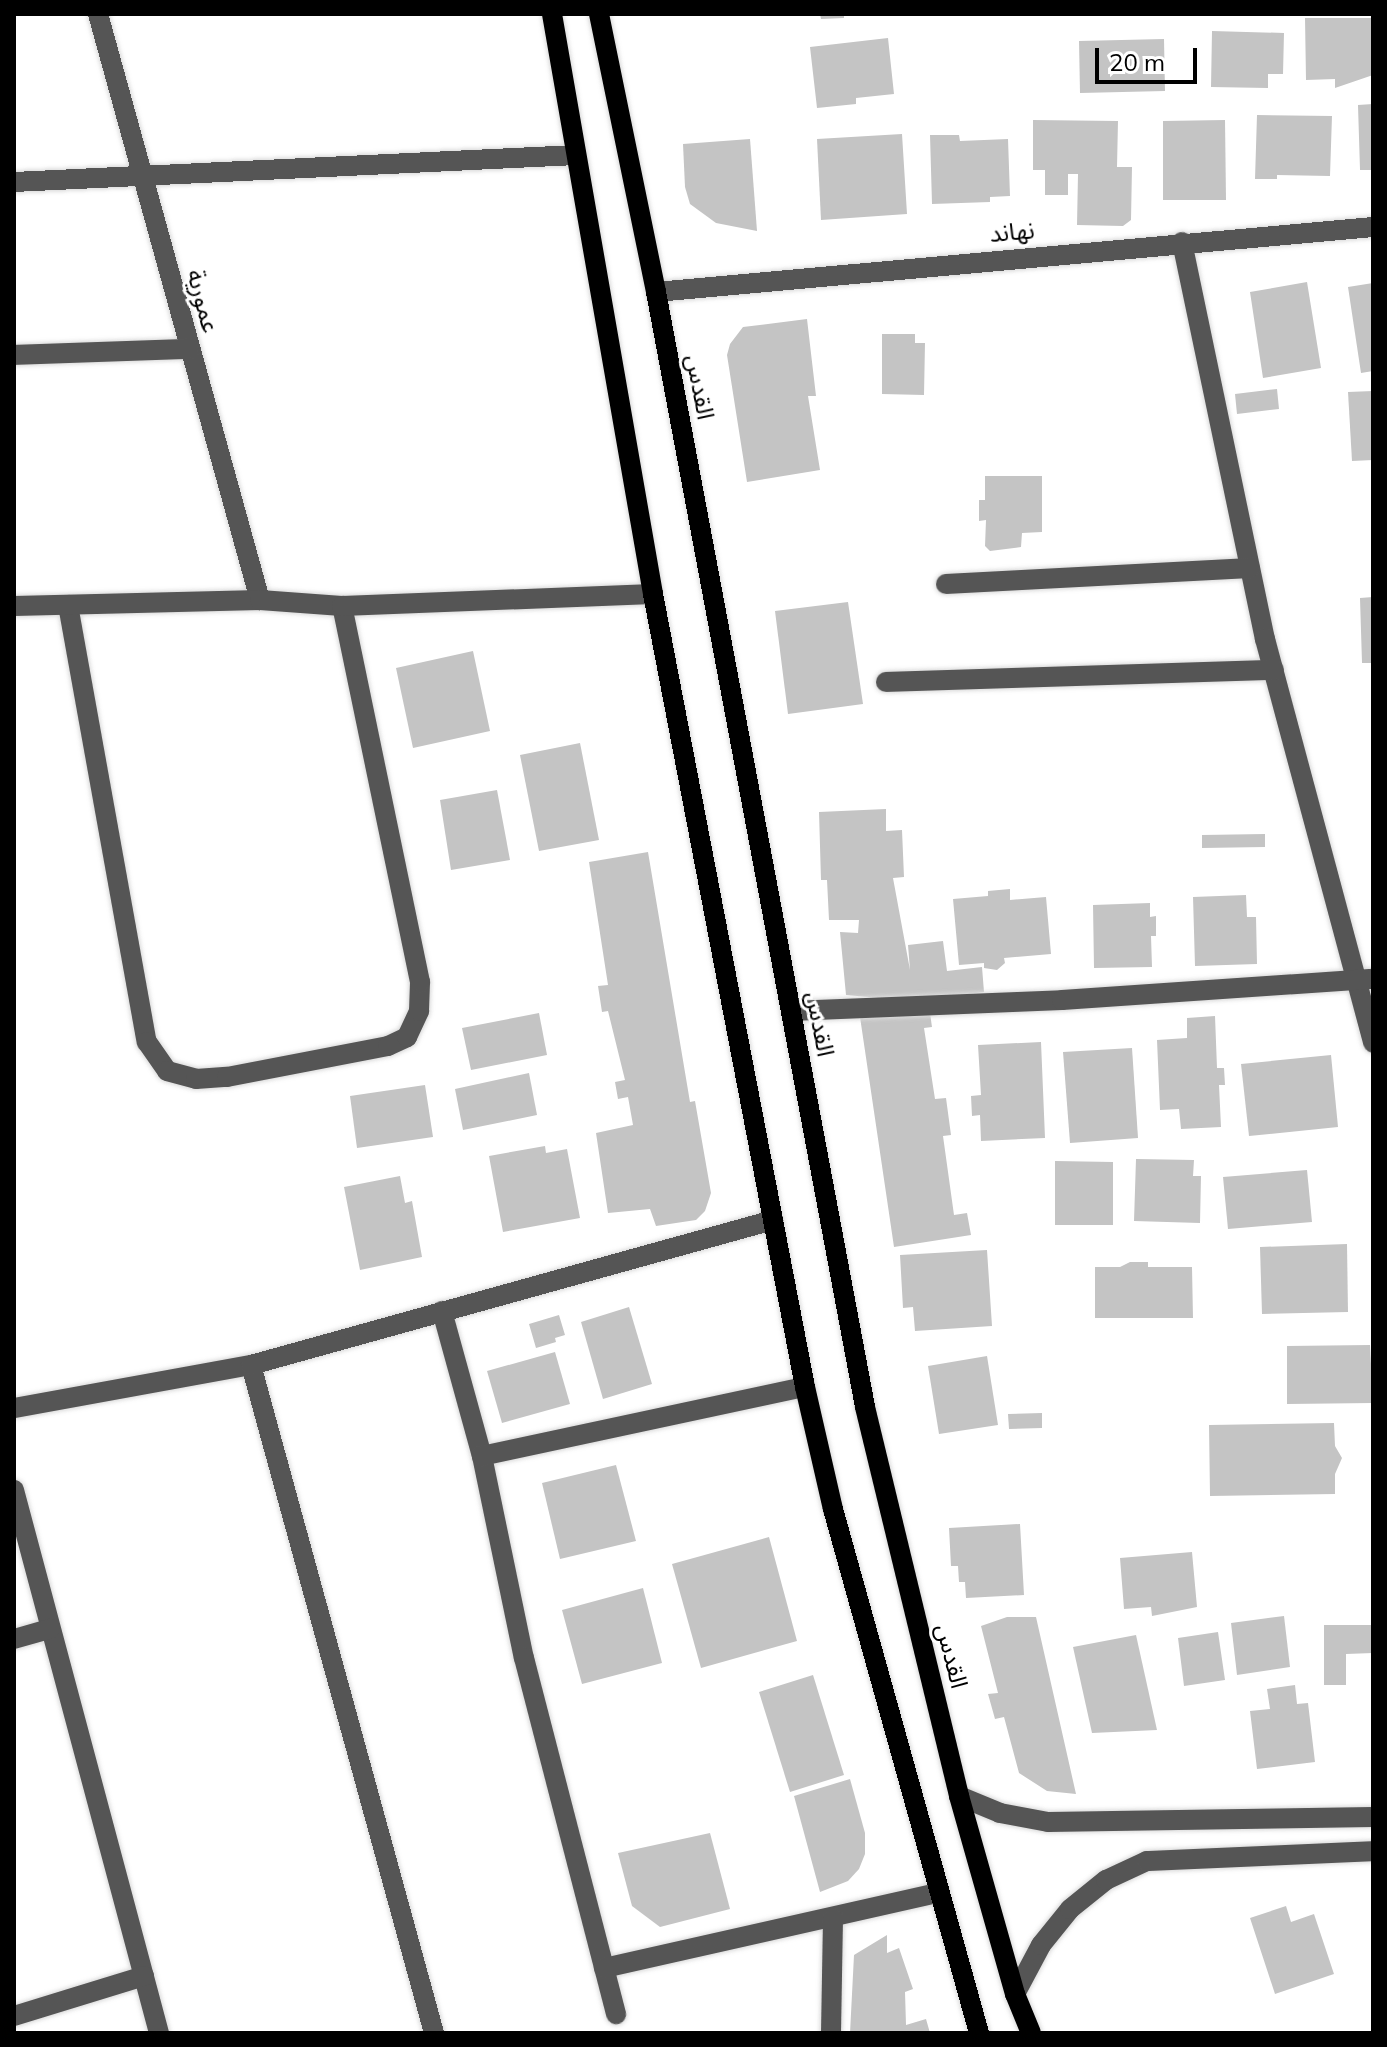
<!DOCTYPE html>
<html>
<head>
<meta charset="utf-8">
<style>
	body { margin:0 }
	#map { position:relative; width:1387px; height:2047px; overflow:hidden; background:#fff; font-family:Mulish,"Noto Sans Arabic",sans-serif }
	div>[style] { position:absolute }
	.building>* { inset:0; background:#c4c4c4 }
	.roads { filter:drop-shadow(0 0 2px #dbdbdb) drop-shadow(0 0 2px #dbdbdb) }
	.minor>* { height:20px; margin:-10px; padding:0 10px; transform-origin:10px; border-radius:10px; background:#555 }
	.major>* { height:20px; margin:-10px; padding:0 10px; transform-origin:10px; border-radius:10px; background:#000 }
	span { translate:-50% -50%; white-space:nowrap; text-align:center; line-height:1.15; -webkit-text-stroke:6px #fff; paint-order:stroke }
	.street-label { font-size:24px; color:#000 }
	.frame { position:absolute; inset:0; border:16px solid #000; pointer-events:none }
	.scale { position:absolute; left:1095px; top:48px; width:102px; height:36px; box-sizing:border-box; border:4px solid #000; border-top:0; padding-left:10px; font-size:24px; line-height:28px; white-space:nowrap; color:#000; -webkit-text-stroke:6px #fff; paint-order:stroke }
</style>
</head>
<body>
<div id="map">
	<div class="building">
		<div style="clip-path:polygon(820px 14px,844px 14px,844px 18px,821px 19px)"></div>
		<div style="clip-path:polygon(1305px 18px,1373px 18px,1373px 75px,1335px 88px,1335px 79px,1306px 80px)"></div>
		<div style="clip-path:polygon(1212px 31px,1284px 33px,1283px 74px,1268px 74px,1268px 88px,1211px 87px)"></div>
		<div style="clip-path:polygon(888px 38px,894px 94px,856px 98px,856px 104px,817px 108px,810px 47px)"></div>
		<div style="clip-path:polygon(1164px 39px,1165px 91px,1080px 93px,1079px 41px)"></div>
		<div style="clip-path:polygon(1373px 104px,1373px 170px,1360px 170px,1358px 105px)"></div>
		<div style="clip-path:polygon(1257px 115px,1332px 116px,1330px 176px,1277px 175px,1277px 179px,1255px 179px)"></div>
		<div style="clip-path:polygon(1033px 120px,1118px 121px,1117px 167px,1132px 167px,1131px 220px,1123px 226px,1077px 225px,1078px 174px,1068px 174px,1068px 195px,1045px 195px,1045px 170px,1033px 170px)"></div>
		<div style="clip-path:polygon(1225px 120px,1226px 200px,1163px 200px,1163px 121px)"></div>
		<div style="clip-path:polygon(902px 134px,907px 214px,821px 220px,817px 139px)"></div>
		<div style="clip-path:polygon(930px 135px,959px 135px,960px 141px,1008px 139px,1010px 196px,990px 197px,990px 202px,932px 204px)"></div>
		<div style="clip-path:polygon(750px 139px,757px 231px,716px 223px,690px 204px,685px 187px,683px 144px)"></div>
		<div style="clip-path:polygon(1307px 282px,1321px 368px,1263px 378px,1250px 292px)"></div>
		<div style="clip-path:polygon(1373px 283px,1373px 371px,1361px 373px,1348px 287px)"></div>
		<div style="clip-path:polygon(807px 319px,816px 396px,808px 396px,820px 470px,747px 482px,727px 355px,730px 344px,743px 327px)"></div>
		<div style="clip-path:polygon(882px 334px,915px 334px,915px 343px,925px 343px,924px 395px,882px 394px)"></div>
		<div style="clip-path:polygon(1277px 389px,1279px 409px,1237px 414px,1235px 394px)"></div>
		<div style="clip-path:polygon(1373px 391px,1373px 460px,1352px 461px,1348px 392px)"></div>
		<div style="clip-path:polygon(985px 476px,1042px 476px,1042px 532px,1022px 533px,1021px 547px,990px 551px,985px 546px,986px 520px,979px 521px,979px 500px,985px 500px)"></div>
		<div style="clip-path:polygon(1373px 597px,1373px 663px,1362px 663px,1360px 598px)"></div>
		<div style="clip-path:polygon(848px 602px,863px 704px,788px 714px,775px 611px)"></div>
		<div style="clip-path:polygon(473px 651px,490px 731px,413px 748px,396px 668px)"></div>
		<div style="clip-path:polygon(580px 743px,599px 840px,539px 851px,520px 755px)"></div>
		<div style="clip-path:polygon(497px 790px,510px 860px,451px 870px,440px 800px)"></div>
		<div style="clip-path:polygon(886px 809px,886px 831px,902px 830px,904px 877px,893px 878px,910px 970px,908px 945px,943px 941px,947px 971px,982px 967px,984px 992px,915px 1001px,846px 995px,840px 932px,858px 933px,859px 920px,829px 920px,827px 880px,821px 880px,819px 812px)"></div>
		<div style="clip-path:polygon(1265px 834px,1265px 847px,1202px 848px,1202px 835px)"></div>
		<div style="clip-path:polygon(648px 852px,690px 1102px,695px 1101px,711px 1193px,705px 1211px,696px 1220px,656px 1226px,650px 1209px,608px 1213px,596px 1133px,633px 1125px,628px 1097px,618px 1099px,615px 1082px,625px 1080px,608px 1011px,602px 1012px,598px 986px,608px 985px,589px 862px)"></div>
		<div style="clip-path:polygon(1010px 889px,1010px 900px,1046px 897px,1051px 954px,1004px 958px,1005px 963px,997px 970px,984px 968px,984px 963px,959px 965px,953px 899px,988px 896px,988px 891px)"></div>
		<div style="clip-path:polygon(1246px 895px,1247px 917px,1256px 917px,1257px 964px,1195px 966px,1193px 897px)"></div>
		<div style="clip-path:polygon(1150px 903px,1150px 917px,1156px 916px,1156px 936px,1151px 936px,1152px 967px,1094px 968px,1093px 905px)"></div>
		<div style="clip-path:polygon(929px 1006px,932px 1027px,924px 1028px,935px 1099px,946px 1098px,951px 1135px,943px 1136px,954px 1215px,967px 1213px,971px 1235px,894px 1247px,860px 1017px)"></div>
		<div style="clip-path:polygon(539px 1013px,547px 1055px,471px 1070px,462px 1028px)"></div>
		<div style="clip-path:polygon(1215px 1016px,1217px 1068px,1224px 1068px,1225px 1085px,1219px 1085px,1221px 1127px,1181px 1129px,1179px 1109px,1160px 1110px,1157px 1040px,1187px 1038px,1187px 1018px)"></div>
		<div style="clip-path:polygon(1041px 1042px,1045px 1138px,981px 1141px,980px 1115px,972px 1116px,971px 1096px,981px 1095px,978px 1045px)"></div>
		<div style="clip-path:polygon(1132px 1048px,1138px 1138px,1070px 1143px,1063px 1052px)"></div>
		<div style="clip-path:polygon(1331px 1055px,1338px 1127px,1249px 1136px,1241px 1064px)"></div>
		<div style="clip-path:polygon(529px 1073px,537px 1115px,463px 1130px,455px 1089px)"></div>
		<div style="clip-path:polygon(425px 1085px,433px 1137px,357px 1148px,350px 1096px)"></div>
		<div style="clip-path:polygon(545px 1146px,546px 1153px,567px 1149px,580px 1218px,503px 1232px,489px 1156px)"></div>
		<div style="clip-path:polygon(1136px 1159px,1194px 1160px,1193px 1176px,1201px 1176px,1200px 1223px,1134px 1221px)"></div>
		<div style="clip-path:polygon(1055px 1161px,1113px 1162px,1113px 1225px,1055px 1225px)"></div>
		<div style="clip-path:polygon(1307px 1170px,1312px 1222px,1228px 1229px,1223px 1177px)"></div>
		<div style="clip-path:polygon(400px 1176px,405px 1203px,412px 1201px,422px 1257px,360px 1270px,344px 1187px)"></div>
		<div style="clip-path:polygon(1347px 1244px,1348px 1312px,1262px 1314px,1260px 1247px)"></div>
		<div style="clip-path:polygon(987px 1250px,992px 1326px,915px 1331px,913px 1307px,903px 1308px,900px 1255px)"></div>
		<div style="clip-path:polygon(1130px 1262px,1148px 1262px,1148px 1267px,1192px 1267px,1193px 1318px,1095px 1318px,1095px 1267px,1120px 1267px)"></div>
		<div style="clip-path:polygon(629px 1307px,652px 1384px,603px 1399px,581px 1322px)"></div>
		<div style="clip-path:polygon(559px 1315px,565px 1335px,555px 1338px,556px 1342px,536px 1348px,529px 1324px)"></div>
		<div style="clip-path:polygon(1370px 1345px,1373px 1403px,1287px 1404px,1287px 1346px)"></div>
		<div style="clip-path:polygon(555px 1352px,570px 1404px,502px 1423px,487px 1371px)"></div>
		<div style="clip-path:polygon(987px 1356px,998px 1425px,939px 1434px,928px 1366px)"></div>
		<div style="clip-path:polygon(1042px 1413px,1042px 1428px,1009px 1429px,1008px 1414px)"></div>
		<div style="clip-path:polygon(1334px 1423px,1335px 1446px,1342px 1458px,1335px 1474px,1335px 1494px,1210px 1496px,1209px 1425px)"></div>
		<div style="clip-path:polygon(616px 1465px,636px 1541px,560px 1559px,542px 1483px)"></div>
		<div style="clip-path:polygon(1020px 1524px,1024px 1595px,966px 1598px,965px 1582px,959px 1582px,958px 1566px,951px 1566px,949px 1528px)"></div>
		<div style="clip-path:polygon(769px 1537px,797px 1641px,701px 1668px,672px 1564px)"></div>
		<div style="clip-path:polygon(1192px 1552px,1197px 1607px,1152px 1616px,1151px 1607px,1124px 1609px,1120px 1558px)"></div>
		<div style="clip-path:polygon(643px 1588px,662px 1663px,582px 1684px,562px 1610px)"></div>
		<div style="clip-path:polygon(1284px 1616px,1290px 1667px,1237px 1675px,1231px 1623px)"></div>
		<div style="clip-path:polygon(1007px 1617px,1036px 1617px,1076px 1794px,1047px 1791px,1019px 1773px,1004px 1717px,995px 1719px,988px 1694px,998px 1693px,981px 1626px)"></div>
		<div style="clip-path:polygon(1324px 1625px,1373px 1625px,1373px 1653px,1346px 1654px,1346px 1685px,1324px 1685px)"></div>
		<div style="clip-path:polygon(1218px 1632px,1225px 1680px,1184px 1686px,1178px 1638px)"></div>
		<div style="clip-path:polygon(1136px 1635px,1157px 1730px,1092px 1733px,1073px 1647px)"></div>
		<div style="clip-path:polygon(813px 1675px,844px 1775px,790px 1792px,759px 1692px)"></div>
		<div style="clip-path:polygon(1295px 1685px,1297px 1704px,1308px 1703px,1315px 1762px,1257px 1769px,1250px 1711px,1270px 1709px,1267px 1689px)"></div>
		<div style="clip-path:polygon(850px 1779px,865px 1833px,865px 1854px,859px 1869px,848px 1881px,820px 1892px,794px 1796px)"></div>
		<div style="clip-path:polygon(710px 1833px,730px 1909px,660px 1927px,632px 1906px,618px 1853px)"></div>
		<div style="clip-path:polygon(1286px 1906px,1291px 1922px,1314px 1914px,1334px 1974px,1275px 1994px,1250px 1918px)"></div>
		<div style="clip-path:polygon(887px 1935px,887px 1953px,899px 1948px,913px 1989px,905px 1992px,906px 2025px,926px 2019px,930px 2033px,850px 2033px,854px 1955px)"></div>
	</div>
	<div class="roads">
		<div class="minor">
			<div style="left:98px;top:14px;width:608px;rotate:74.55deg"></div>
			<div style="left:14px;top:182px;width:563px;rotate:-2.75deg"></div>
			<div style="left:1182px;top:242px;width:406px;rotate:78.2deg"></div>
			<div style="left:1265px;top:639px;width:418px;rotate:75deg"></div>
			<div style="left:656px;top:292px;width:720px;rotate:-5.18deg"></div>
			<div style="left:14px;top:355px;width:175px;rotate:-2deg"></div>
			<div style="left:946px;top:584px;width:304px;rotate:-3deg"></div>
			<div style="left:68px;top:605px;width:444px;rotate:79.8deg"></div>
			<div style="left:147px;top:1042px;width:35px;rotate:55deg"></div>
			<div style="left:167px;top:1071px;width:30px;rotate:15deg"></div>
			<div style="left:196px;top:1079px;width:31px;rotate:-4deg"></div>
			<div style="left:227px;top:1077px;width:164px;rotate:-10.9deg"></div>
			<div style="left:388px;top:1046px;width:21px;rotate:-25deg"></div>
			<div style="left:407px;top:1037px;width:29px;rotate:-65deg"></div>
			<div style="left:419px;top:1011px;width:29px;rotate:-88deg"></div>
			<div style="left:420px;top:982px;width:384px;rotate:-101.7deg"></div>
			<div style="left:14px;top:606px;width:246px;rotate:-1.4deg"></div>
			<div style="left:260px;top:600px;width:82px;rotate:4.2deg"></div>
			<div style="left:342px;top:606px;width:311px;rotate:-2.2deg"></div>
			<div style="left:886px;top:682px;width:388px;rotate:-1.8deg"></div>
			<div style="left:791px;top:1011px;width:271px;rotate:-2.3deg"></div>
			<div style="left:1062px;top:1000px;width:312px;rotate:-3.9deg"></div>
			<div style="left:442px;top:1311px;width:150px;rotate:74.6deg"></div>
			<div style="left:482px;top:1456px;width:206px;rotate:78.3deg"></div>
			<div style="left:524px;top:1658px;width:368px;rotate:75.5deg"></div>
			<div style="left:251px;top:1365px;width:693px;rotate:74.68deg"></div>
			<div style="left:14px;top:1408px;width:241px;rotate:-10.3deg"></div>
			<div style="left:251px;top:1365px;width:542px;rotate:-15.52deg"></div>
			<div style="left:482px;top:1456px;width:330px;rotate:-12.1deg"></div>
			<div style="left:14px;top:1490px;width:562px;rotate:75.05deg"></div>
			<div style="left:14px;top:1639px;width:37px;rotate:-16deg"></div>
			<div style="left:959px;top:1796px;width:44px;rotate:22.5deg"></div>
			<div style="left:1000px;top:1813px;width:49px;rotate:10.6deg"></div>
			<div style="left:1048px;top:1822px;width:325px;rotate:-0.9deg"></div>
			<div style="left:604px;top:1968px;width:344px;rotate:-12.7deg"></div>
			<div style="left:1015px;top:1994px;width:55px;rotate:-62deg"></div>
			<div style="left:1041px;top:1945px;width:46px;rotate:-51.1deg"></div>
			<div style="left:1070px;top:1909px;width:46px;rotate:-38.9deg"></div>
			<div style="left:1106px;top:1880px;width:45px;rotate:-24.9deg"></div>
			<div style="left:1147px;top:1861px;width:226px;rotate:-2.5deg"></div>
			<div style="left:14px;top:2016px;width:136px;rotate:-17.1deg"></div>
			<div style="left:831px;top:2033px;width:115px;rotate:-89deg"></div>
		</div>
		<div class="major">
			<div style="left:552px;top:14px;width:589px;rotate:80.12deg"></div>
			<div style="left:653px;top:594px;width:807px;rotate:79.15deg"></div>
			<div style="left:805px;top:1387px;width:125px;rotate:77.1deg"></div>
			<div style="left:833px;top:1509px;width:544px;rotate:74.43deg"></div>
			<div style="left:599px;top:14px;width:284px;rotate:78.4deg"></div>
			<div style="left:656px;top:292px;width:1134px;rotate:79.38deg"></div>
			<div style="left:865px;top:1407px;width:400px;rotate:76.4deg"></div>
			<div style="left:959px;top:1796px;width:206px;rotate:74.2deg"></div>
			<div style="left:1015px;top:1994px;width:42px;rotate:67.7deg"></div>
		</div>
	</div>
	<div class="street-label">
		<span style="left:1012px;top:232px;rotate:-5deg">نهاند</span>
		<span style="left:203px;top:301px;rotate:75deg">عمورية</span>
		<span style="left:700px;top:387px;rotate:79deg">القدس</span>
		<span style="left:820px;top:1024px;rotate:79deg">القدس</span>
		<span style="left:952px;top:1656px;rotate:76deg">القدس</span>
	</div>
	<div class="frame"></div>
	<div class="scale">20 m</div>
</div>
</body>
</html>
